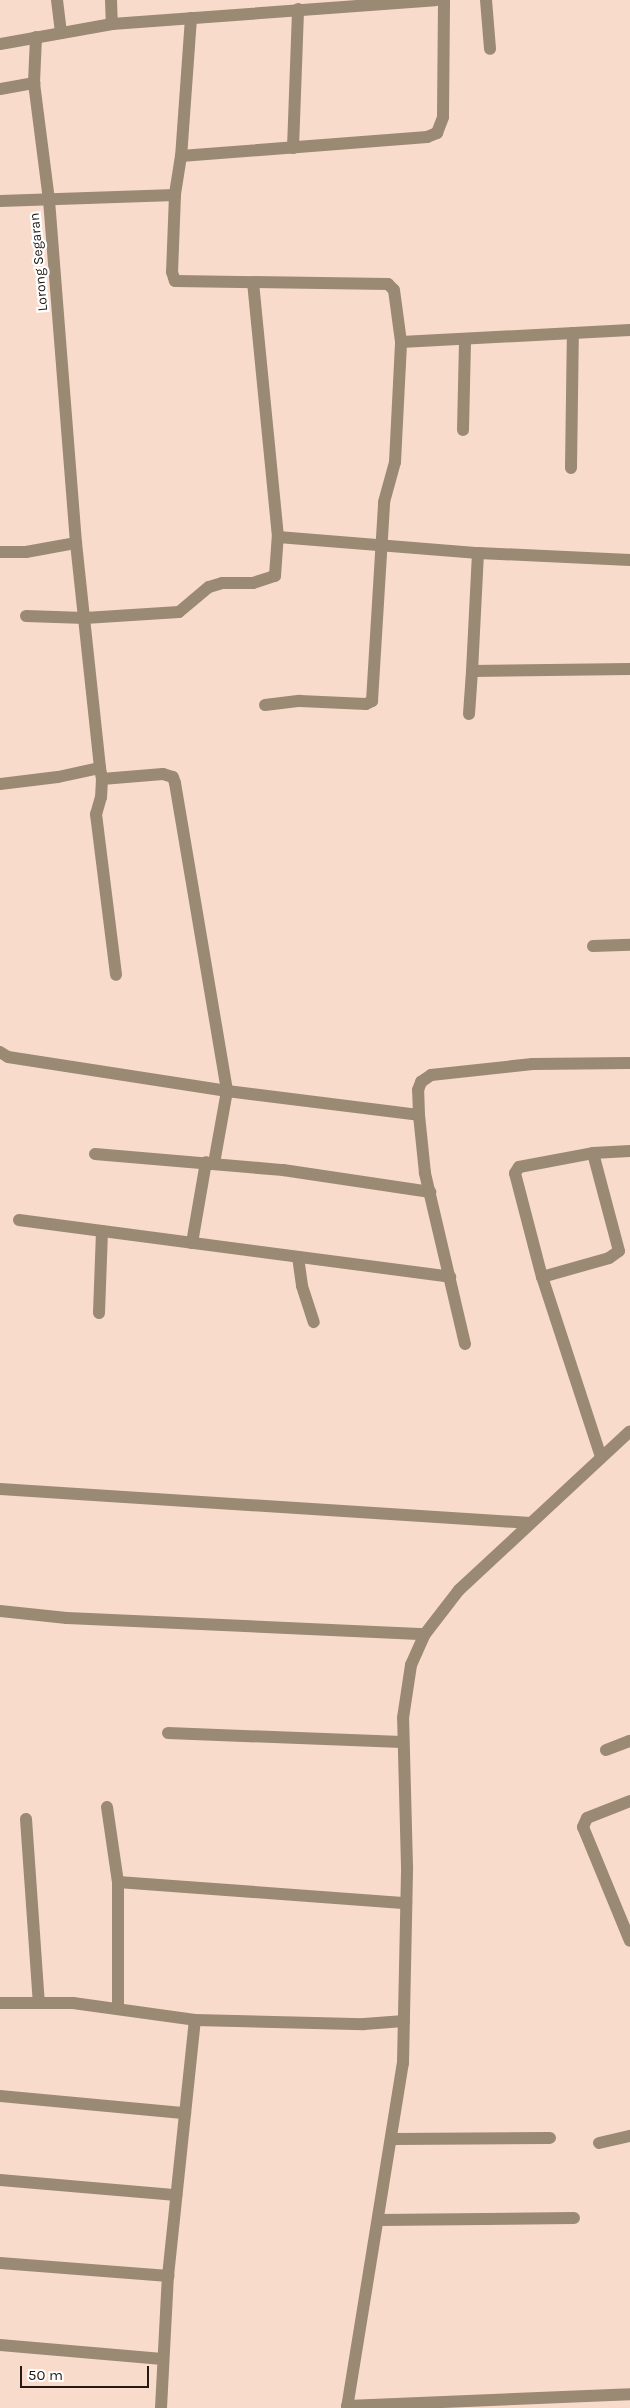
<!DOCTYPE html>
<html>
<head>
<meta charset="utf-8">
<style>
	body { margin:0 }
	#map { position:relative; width:630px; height:2408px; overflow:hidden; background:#f9dbcc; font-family:Karla,sans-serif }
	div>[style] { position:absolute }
	.minor>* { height:12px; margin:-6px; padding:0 6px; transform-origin:6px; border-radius:6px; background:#9a8a73 }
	span { translate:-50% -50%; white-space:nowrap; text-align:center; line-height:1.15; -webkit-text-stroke:4.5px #fff; paint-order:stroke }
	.street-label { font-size:14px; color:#241a14 }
	.scale { position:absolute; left:20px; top:2366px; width:129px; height:22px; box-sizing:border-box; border:2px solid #241a14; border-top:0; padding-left:6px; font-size:15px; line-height:18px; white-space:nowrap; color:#241a14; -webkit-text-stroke:4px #fff; paint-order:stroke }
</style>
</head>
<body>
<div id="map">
	<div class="minor">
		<div style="left:57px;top:0;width:32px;rotate:83deg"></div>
		<div style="left:111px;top:0;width:24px;rotate:88deg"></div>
		<div style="left:486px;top:0;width:49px;rotate:85.3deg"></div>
		<div style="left:191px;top:18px;width:138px;rotate:94.1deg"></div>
		<div style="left:181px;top:156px;width:247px;rotate:-4.4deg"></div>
		<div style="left:427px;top:137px;width:11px;rotate:-22deg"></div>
		<div style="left:437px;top:133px;width:17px;rotate:-69deg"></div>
		<div style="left:443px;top:117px;width:117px;rotate:-89.5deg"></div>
		<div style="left:36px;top:37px;width:46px;rotate:92.5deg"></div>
		<div style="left:34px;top:83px;width:118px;rotate:82.7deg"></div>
		<div style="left:49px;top:200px;width:344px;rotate:85.5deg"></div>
		<div style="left:76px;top:543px;width:226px;rotate:83.9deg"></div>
		<div style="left:100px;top:768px;width:11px;rotate:80deg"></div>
		<div style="left:102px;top:779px;width:61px;rotate:-4.7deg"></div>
		<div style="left:163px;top:774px;width:10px;rotate:17deg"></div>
		<div style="left:173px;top:777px;width:6px;rotate:72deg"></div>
		<div style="left:175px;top:783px;width:312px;rotate:80.4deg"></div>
		<div style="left:227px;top:1091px;width:73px;rotate:100.2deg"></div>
		<div style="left:0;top:44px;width:114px;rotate:-10.1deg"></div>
		<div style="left:112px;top:24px;width:324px;rotate:-4.2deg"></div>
		<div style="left:0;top:89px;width:35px;rotate:-10deg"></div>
		<div style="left:293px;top:148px;width:139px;rotate:-87.9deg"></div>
		<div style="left:181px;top:156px;width:39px;rotate:99deg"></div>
		<div style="left:175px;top:195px;width:77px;rotate:92.2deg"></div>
		<div style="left:172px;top:272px;width:9px;rotate:72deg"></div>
		<div style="left:175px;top:281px;width:213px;rotate:0.8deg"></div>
		<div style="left:388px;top:284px;width:8px;rotate:45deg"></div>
		<div style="left:394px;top:290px;width:52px;rotate:82.3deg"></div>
		<div style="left:401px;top:342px;width:229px;rotate:-3deg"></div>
		<div style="left:0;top:201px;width:175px;rotate:-2deg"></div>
		<div style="left:463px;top:430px;width:91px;rotate:-88.7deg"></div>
		<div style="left:571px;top:468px;width:135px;rotate:-89.2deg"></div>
		<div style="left:278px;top:537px;width:201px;rotate:4.6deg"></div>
		<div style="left:478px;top:553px;width:152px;rotate:2.6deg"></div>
		<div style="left:0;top:552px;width:26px"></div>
		<div style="left:26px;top:552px;width:51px;rotate:-10.2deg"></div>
		<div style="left:478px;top:553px;width:118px;rotate:92.9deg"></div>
		<div style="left:472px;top:671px;width:158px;rotate:-0.7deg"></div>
		<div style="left:26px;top:616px;width:59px;rotate:1.9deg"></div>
		<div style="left:85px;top:618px;width:94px;rotate:-3.7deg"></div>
		<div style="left:179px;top:612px;width:39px;rotate:-40deg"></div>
		<div style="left:209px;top:587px;width:14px;rotate:-17deg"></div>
		<div style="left:222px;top:583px;width:31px"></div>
		<div style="left:253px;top:583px;width:23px;rotate:-18deg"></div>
		<div style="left:275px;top:576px;width:39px;rotate:-86deg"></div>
		<div style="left:278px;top:537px;width:256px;rotate:-95.6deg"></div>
		<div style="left:265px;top:705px;width:35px;rotate:-7deg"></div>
		<div style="left:300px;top:701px;width:66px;rotate:2.6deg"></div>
		<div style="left:366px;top:704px;width:7px;rotate:-27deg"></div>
		<div style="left:372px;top:701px;width:199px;rotate:-86.5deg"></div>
		<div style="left:384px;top:502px;width:41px;rotate:-74.6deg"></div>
		<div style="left:395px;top:462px;width:120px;rotate:-87.1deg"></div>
		<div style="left:469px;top:714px;width:43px;rotate:-86deg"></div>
		<div style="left:102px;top:779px;width:18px;rotate:93deg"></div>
		<div style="left:101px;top:797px;width:18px;rotate:106deg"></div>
		<div style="left:96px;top:814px;width:162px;rotate:82.9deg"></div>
		<div style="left:0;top:784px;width:58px;rotate:-6.9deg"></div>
		<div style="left:58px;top:777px;width:43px;rotate:-12.1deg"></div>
		<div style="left:593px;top:946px;width:37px;rotate:-2deg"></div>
		<div style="left:0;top:1052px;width:9px;rotate:32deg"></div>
		<div style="left:8px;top:1057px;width:222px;rotate:8.8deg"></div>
		<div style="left:227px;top:1091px;width:193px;rotate:7.1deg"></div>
		<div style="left:95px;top:1154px;width:189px;rotate:4.9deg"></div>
		<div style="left:283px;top:1170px;width:149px;rotate:8.5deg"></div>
		<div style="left:19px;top:1220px;width:435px;rotate:7.5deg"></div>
		<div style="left:192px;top:1243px;width:82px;rotate:-80.2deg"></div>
		<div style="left:298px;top:1257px;width:29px;rotate:82deg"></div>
		<div style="left:302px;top:1286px;width:38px;rotate:72deg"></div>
		<div style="left:542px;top:1277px;width:70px;rotate:-15.8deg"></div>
		<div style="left:609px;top:1258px;width:12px;rotate:-35deg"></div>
		<div style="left:619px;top:1251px;width:101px;rotate:-104.9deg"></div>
		<div style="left:99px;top:1313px;width:82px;rotate:-87.9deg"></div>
		<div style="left:465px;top:1344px;width:176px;rotate:-103.2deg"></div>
		<div style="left:425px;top:1173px;width:58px;rotate:-95.9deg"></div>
		<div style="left:419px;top:1115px;width:25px;rotate:-92deg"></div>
		<div style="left:418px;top:1090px;width:9px;rotate:-69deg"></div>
		<div style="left:421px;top:1082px;width:12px;rotate:-35deg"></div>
		<div style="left:431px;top:1075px;width:102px;rotate:-6.2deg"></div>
		<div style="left:532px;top:1064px;width:98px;rotate:-0.6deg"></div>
		<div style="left:601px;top:1457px;width:189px;rotate:-108.1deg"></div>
		<div style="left:542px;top:1277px;width:107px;rotate:-104.6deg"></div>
		<div style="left:515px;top:1173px;width:7px;rotate:-56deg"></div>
		<div style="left:519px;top:1167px;width:75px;rotate:-10.7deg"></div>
		<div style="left:593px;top:1153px;width:37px;rotate:-3deg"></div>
		<div style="left:0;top:1489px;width:531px;rotate:3.67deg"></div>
		<div style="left:0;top:1611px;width:67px;rotate:6deg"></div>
		<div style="left:67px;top:1618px;width:358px;rotate:2.6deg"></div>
		<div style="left:168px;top:1733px;width:234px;rotate:2.2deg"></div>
		<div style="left:606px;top:1750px;width:26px;rotate:-21deg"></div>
		<div style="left:630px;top:1801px;width:46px;rotate:158.4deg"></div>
		<div style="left:587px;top:1818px;width:10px;rotate:114deg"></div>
		<div style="left:583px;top:1827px;width:123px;rotate:67.6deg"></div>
		<div style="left:107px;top:1807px;width:76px;rotate:81.7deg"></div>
		<div style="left:26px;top:1819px;width:184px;rotate:86deg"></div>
		<div style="left:0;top:2003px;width:73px"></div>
		<div style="left:73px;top:2003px;width:123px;rotate:7.9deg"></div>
		<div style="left:195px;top:2020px;width:169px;rotate:1.4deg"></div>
		<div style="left:364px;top:2024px;width:40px;rotate:-4.3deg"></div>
		<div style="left:118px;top:2009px;width:127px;rotate:-90deg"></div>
		<div style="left:118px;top:1882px;width:289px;rotate:4.2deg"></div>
		<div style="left:0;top:2096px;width:186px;rotate:5.3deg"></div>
		<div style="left:393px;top:2139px;width:157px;rotate:-0.4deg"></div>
		<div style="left:599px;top:2143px;width:32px;rotate:-13deg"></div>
		<div style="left:0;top:2180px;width:177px;rotate:4.9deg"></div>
		<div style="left:379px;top:2220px;width:195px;rotate:-0.6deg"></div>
		<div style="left:0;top:2263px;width:169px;rotate:4.4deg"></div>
		<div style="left:0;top:2345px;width:163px;rotate:4.9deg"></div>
		<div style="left:347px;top:2406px;width:283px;rotate:-2.4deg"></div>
		<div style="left:161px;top:2408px;width:132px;rotate:-87deg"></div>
		<div style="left:168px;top:2276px;width:257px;rotate:-84deg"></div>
		<div style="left:347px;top:2408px;width:350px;rotate:-80.8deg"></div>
		<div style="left:403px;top:2063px;width:196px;rotate:-88.8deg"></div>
		<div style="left:407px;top:1867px;width:149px;rotate:-91.5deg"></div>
		<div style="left:403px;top:1718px;width:54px;rotate:-81.4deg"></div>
		<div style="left:411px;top:1665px;width:34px;rotate:-66deg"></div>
		<div style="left:425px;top:1634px;width:56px;rotate:-52.3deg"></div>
		<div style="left:459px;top:1590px;width:233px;rotate:-42.9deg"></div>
	</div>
	<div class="street-label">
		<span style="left:39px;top:262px;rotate:-95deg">Lorong Segaran</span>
	</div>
	<div class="scale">50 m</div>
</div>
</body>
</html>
